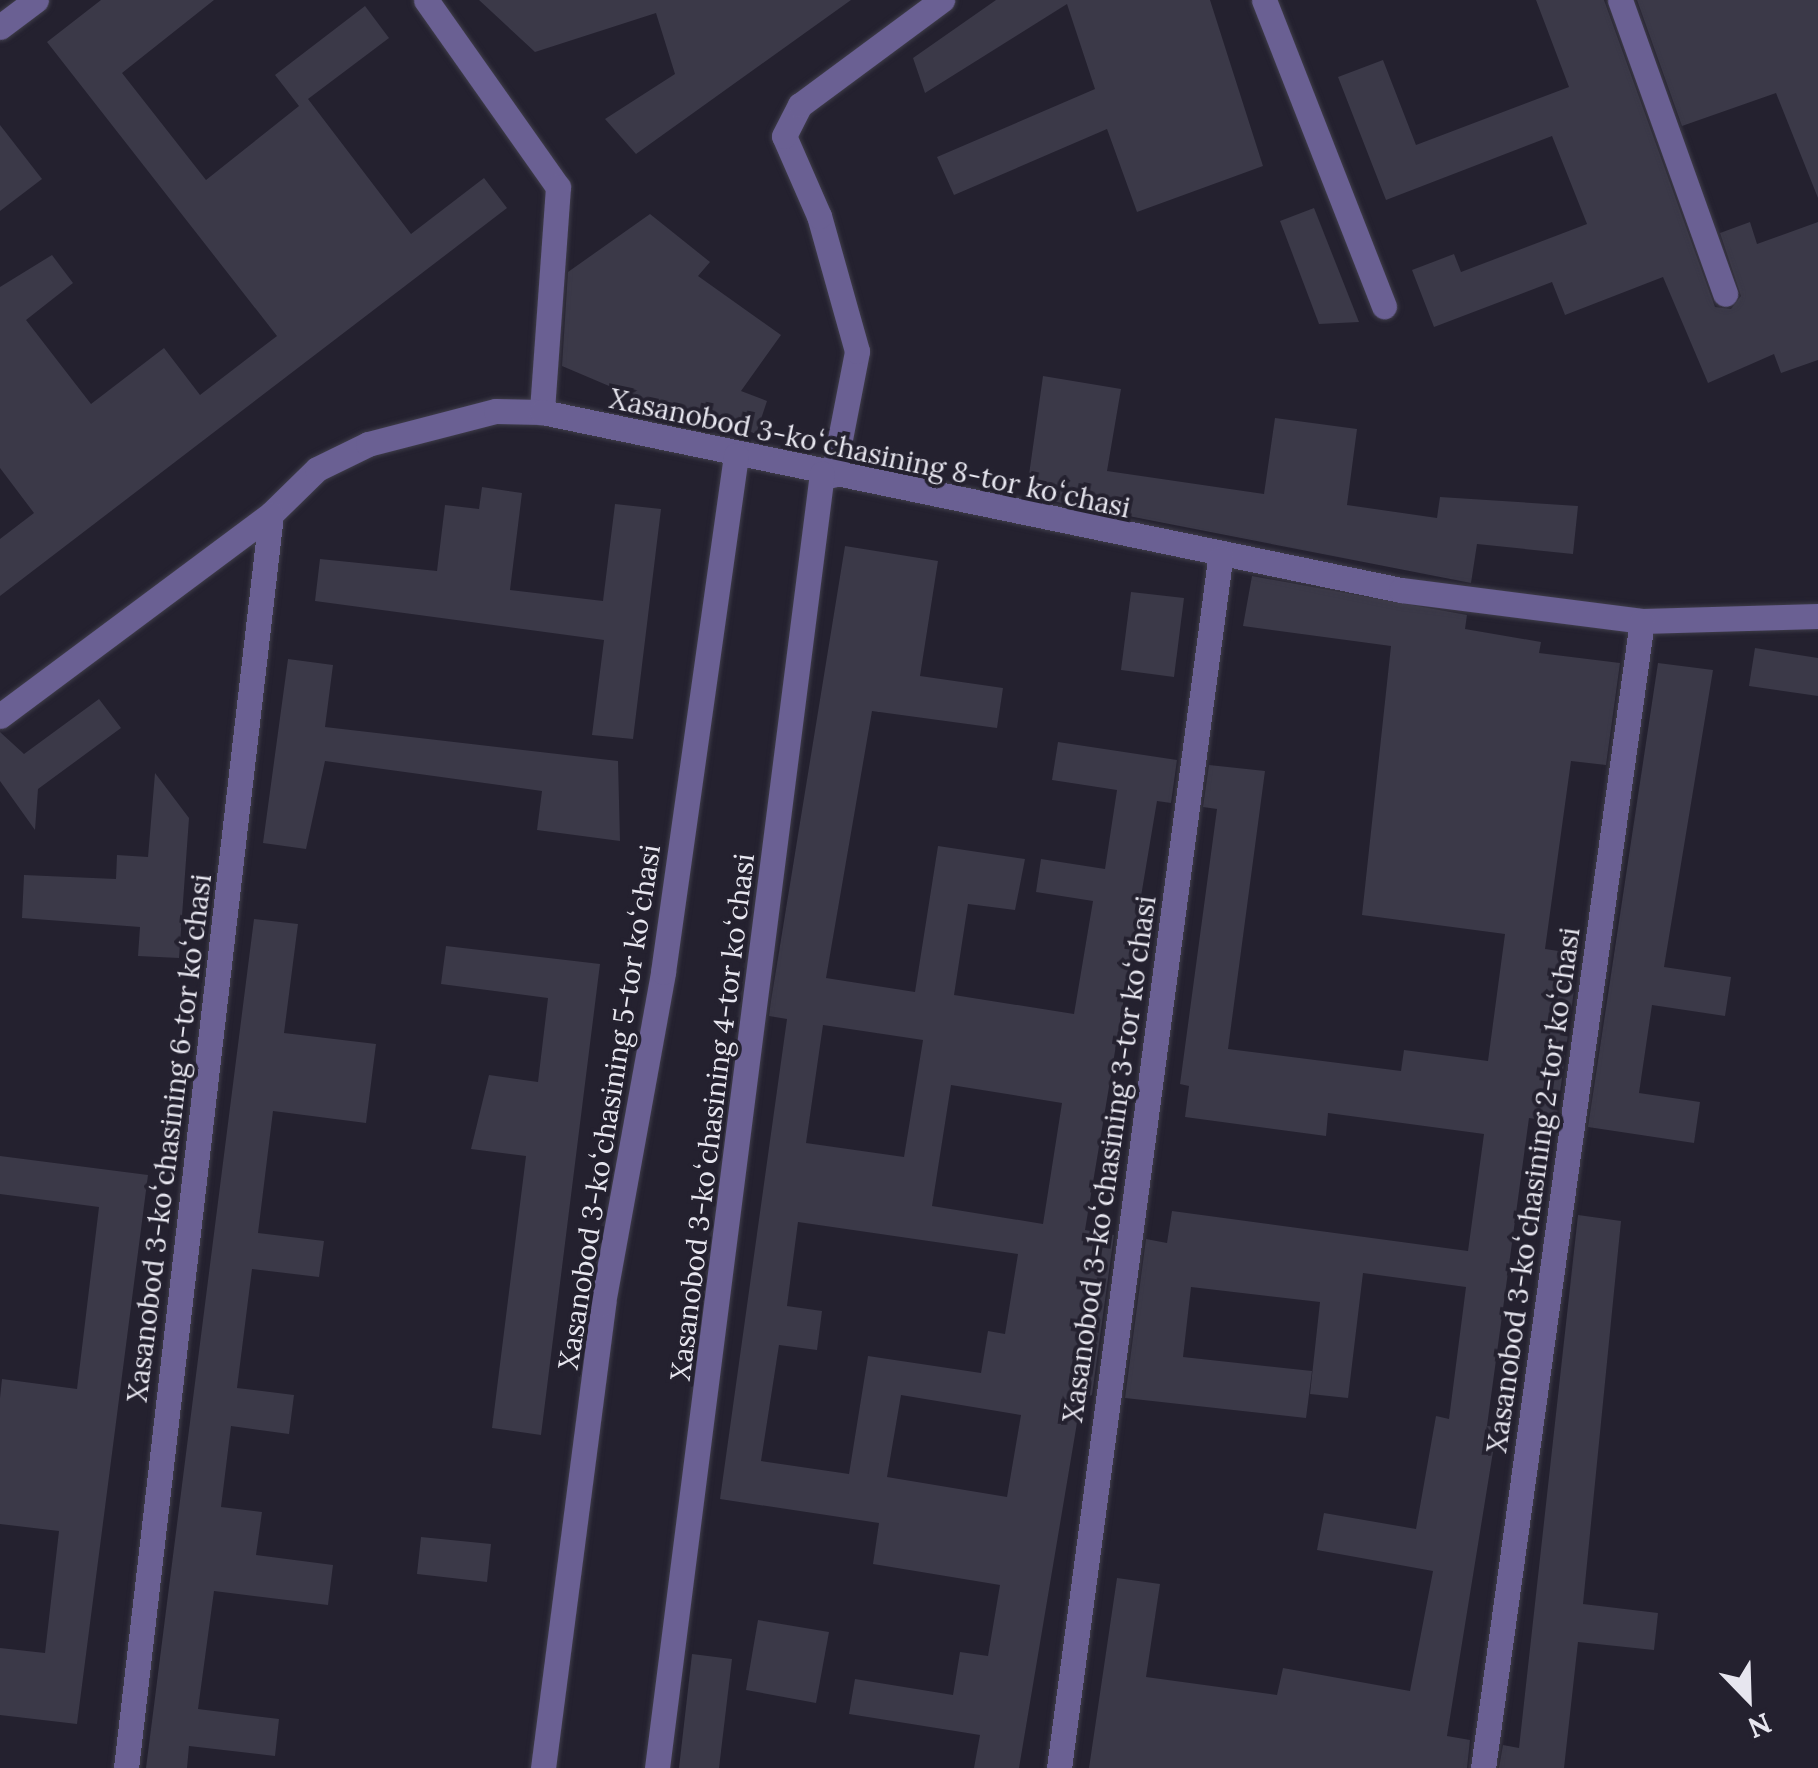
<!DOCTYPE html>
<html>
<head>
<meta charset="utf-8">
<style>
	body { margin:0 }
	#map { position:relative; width:1818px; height:1768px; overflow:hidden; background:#24212f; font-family:Lora,serif }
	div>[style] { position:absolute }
	.building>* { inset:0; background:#3b3948 }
	.roads { filter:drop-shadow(0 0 2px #3f3d4a) drop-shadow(0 0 2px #3f3d4a) }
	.minor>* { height:25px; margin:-12.5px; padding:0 12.5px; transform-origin:12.5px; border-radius:12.5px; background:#6a6093 }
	span { translate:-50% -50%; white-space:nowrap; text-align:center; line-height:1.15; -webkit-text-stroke:8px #24212f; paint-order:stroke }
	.street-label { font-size:28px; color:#e7e6ef }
	.north { position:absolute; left:1698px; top:1648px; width:100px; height:100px; -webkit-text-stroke:8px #24212f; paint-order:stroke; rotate:157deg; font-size:28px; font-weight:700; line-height:40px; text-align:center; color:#e7e6ef }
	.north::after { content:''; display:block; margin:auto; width:35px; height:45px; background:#e7e6ef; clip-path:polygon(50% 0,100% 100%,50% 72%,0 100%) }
</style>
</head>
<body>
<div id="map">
	<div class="building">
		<div style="clip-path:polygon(101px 0,214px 0,122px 73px,206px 180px,299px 106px,275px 75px,365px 6px,389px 38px,308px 99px,411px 234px,484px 178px,507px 208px,0 596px,0 539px,34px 513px,0 468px,0 287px,52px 255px,73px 283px,26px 320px,91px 404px,164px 348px,200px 395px,277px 336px,47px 42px)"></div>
		<div style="clip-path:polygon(479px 0,851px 0,636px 154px,605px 119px,675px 74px,656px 13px,535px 52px)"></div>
		<div style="clip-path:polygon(996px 0,1210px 0,1263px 166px,1137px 212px,1107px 129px,954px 195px,937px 157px,1095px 89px,1067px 4px,925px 93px,913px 58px)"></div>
		<div style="clip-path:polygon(1536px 0,1604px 0,1715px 307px,1731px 309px,1741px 296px,1720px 233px,1750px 222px,1757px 244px,1818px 222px,1818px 360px,1781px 373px,1774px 354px,1708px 383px,1663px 277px,1565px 315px,1552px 282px,1434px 327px,1412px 270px,1454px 254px,1461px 272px,1587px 224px,1552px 136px,1386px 200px,1338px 77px,1383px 60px,1416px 145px,1569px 87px)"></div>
		<div style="clip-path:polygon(1637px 0,1818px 0,1818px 198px,1776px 93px,1682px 126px)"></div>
		<div style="clip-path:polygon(0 125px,42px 179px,0 211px)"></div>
		<div style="clip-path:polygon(1314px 208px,1359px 322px,1319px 324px,1280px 221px)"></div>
		<div style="clip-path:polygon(650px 214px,710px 262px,698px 276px,781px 335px,741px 391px,767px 401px,756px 434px,685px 408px,682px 417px,562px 366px,568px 272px)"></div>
		<div style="clip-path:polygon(1043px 376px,1121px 389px,1107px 471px,1264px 494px,1275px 418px,1357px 429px,1347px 505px,1437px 518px,1440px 497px,1578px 506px,1573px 554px,1477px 544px,1471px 583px,1026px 496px)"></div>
		<div style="clip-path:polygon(482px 487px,522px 493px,510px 590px,603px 601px,615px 504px,661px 509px,633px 739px,592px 735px,604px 640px,315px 601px,320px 559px,437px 571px,445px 505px,479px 509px)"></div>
		<div style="clip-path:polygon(evenodd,845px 546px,938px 561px,920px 676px,1003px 688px,997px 728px,872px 711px,826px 978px,915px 992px,938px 846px,1025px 859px,1015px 910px,968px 904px,954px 995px,1074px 1014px,1093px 901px,1036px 892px,1041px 859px,1105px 869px,1117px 790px,1052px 780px,1058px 742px,1177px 760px,1171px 803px,1157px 801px,1085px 1230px,1114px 1235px,1092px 1395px,1081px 1399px,1019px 1768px,974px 1768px,980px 1735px,849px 1714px,855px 1679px,953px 1695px,960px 1652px,988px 1656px,1000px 1585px,873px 1564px,879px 1523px,720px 1499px,787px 1019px,769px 1016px,771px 1001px,845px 546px,823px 1025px,923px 1040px,904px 1157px,806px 1143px,823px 1025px,845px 546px,951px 1085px,1062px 1103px,1043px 1224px,932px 1206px,951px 1085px,845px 546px,798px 1222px,1018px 1254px,1005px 1334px,988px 1331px,981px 1373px,868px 1356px,849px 1474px,761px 1461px,779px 1345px,817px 1350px,822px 1311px,787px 1306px,798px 1222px,845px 546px,901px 1395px,1021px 1415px,1007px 1497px,887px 1477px,901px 1395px)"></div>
		<div style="clip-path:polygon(1252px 576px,1467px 615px,1465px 629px,1541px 642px,1539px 653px,1620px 663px,1606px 765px,1571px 761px,1545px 949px,1579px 954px,1556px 1122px,1529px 1118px,1487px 1426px,1497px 1427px,1447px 1736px,1470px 1740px,1467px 1768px,1089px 1768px,1117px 1578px,1160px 1584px,1146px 1677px,1277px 1695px,1283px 1668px,1410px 1691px,1433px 1571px,1317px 1550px,1324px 1513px,1416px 1529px,1436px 1416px,1449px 1419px,1466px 1287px,1363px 1273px,1348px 1398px,1310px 1394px,1320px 1302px,1191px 1287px,1183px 1357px,1312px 1371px,1306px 1418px,1125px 1398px,1146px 1239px,1167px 1243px,1172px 1211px,1468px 1251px,1484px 1134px,1328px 1113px,1326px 1136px,1185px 1117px,1189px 1086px,1180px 1084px,1217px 809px,1203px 807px,1209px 765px,1265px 771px,1228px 1049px,1401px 1071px,1404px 1050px,1488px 1061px,1505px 934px,1362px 915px,1391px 646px,1243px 626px)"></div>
		<div style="clip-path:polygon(1131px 592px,1184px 598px,1174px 677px,1121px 670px)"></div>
		<div style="clip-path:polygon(1755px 648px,1818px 658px,1818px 696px,1749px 686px)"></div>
		<div style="clip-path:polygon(288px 659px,333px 665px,325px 727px,618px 761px,620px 841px,537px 830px,542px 791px,325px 761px,306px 849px,263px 843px)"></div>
		<div style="clip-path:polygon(1658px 663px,1713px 670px,1664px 967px,1731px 977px,1725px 1016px,1652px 1005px,1639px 1093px,1700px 1102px,1694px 1143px,1588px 1127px)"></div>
		<div style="clip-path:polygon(99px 699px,121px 728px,38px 789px,35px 830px,0 781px,0 732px,24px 754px)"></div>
		<div style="clip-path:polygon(155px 773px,189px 818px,179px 958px,138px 956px,140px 927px,22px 918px,24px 875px,116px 879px,117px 855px,148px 857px)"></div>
		<div style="clip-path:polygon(254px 919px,298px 924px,284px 1033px,376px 1044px,366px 1123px,273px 1111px,258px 1233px,324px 1241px,319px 1277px,252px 1269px,237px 1388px,294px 1395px,289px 1434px,231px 1426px,221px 1507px,262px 1512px,256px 1555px,333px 1565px,328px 1605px,214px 1591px,198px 1709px,279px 1719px,275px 1756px,189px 1746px,187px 1768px,146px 1768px)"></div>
		<div style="clip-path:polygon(446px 946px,600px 964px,541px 1435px,492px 1428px,526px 1156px,471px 1149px,489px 1075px,538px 1082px,548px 998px,441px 984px)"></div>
		<div style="clip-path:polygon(0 1156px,148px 1175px,77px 1724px,0 1715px,0 1648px,45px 1653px,59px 1531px,0 1524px,0 1398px,2px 1379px,77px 1389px,99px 1207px,0 1194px)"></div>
		<div style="clip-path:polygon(1578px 1215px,1621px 1221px,1583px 1604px,1658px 1613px,1654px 1650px,1578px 1642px,1564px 1768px,1499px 1768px,1503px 1745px,1519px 1748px)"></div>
		<div style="clip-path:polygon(421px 1537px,491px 1544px,487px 1582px,417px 1574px)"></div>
		<div style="clip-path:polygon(758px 1620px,829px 1632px,816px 1703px,746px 1690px)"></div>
		<div style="clip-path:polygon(692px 1654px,732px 1659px,719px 1768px,679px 1768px)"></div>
	</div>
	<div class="roads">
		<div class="minor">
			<div style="left:426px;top:0;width:229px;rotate:54.8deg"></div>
			<div style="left:558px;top:187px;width:226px;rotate:94.1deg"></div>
			<div style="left:1264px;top:0;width:329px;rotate:68.6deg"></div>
			<div style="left:1620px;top:0;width:312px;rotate:70.3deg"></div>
			<div style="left:0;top:27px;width:45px;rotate:-36.9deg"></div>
			<div style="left:833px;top:475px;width:126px;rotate:-79deg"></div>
			<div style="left:857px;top:351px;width:140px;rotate:-105.7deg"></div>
			<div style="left:819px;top:216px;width:87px;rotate:-113.6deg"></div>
			<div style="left:784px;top:136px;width:35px;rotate:-63deg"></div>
			<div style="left:800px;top:105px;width:177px;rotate:-36.5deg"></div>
			<div style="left:0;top:716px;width:338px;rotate:-36.7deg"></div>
			<div style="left:271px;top:514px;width:64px;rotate:-44.4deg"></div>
			<div style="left:317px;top:469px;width:57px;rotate:-26.1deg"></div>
			<div style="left:368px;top:444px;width:132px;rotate:-14.5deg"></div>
			<div style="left:496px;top:411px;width:46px;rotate:1.2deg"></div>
			<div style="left:542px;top:412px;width:877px;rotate:11.71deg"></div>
			<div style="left:1401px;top:590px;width:243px;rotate:7.3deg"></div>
			<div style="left:1642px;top:621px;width:176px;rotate:-1.6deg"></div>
			<div style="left:126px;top:1768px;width:1262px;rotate:-83.4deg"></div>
			<div style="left:543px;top:1768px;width:469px;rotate:-82.6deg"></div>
			<div style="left:603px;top:1303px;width:336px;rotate:-79.7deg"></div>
			<div style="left:663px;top:972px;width:522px;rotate:-81.96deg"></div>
			<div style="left:657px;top:1768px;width:1305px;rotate:-82.74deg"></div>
			<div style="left:1059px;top:1768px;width:1220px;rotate:-82.41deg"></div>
			<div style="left:1483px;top:1768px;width:1158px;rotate:-82.11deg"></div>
		</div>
	</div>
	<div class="street-label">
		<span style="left:870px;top:453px;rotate:12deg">Xasanobod 3-koʻchasining 8-tor koʻchasi</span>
		<span style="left:609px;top:1107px;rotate:-81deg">Xasanobod 3-koʻchasining 5-tor koʻchasi</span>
		<span style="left:712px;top:1117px;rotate:-83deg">Xasanobod 3-koʻchasining 4-tor koʻchasi</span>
		<span style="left:169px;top:1138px;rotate:-83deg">Xasanobod 3-koʻchasining 6-tor koʻchasi</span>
		<span style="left:1109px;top:1159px;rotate:-82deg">Xasanobod 3-koʻchasining 3-tor koʻchasi</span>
		<span style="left:1533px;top:1190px;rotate:-82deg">Xasanobod 3-koʻchasining 2-tor koʻchasi</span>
	</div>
	<div class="north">N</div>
</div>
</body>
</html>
